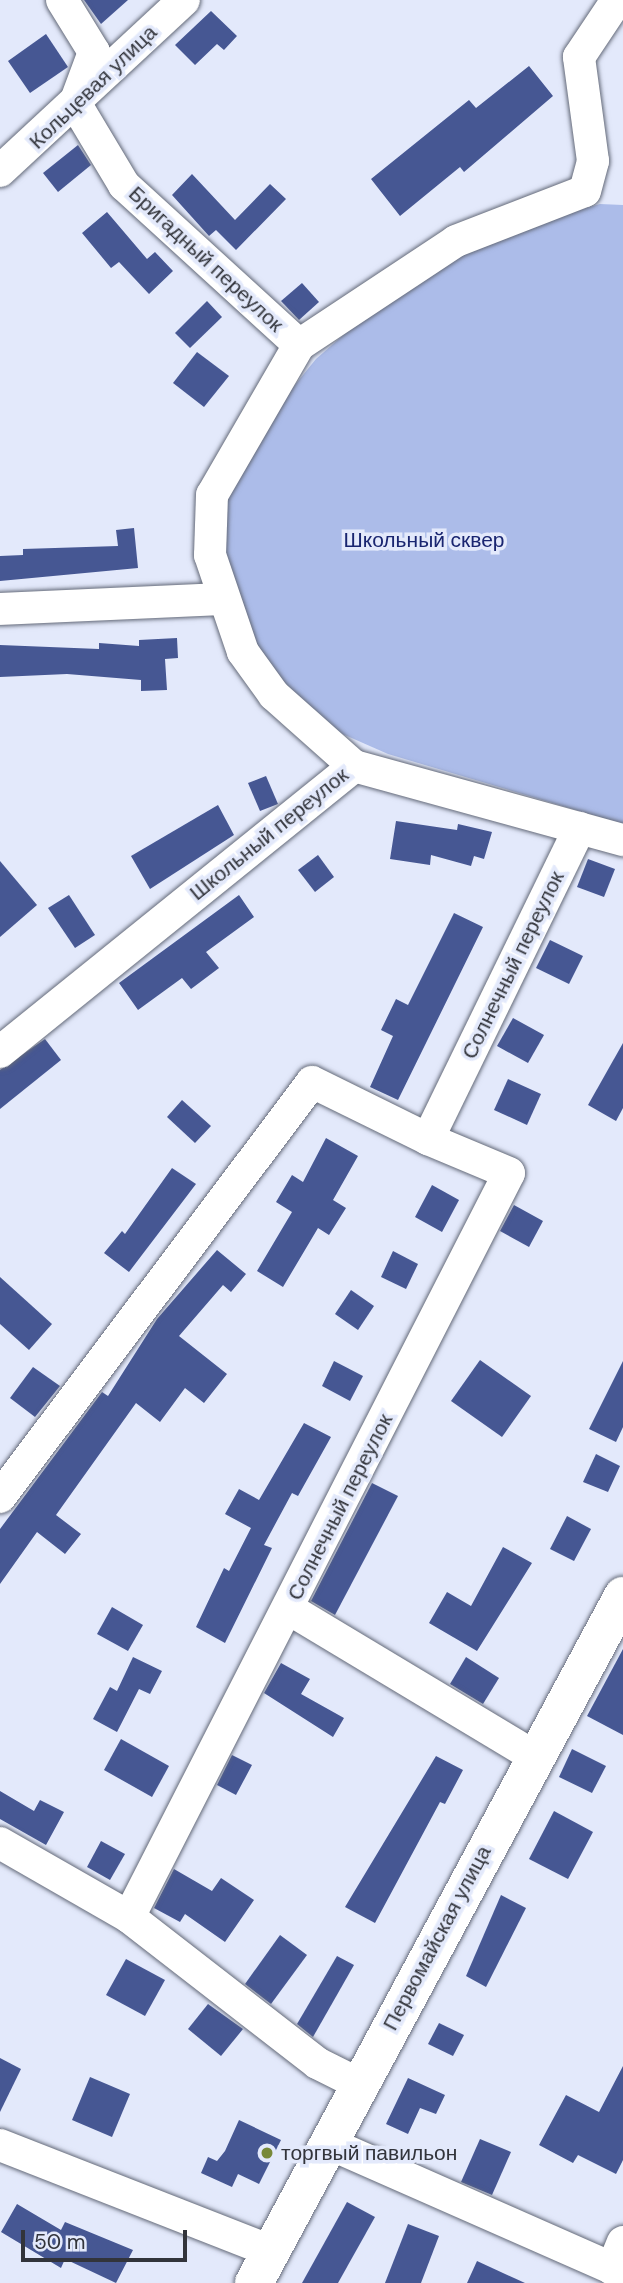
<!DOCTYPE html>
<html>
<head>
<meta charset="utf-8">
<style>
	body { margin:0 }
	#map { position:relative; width:623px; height:2283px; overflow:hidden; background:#e3e9fb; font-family:"DM Sans",sans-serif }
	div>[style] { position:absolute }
	.green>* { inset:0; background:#acbce9 }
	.building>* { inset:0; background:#465793 }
	.roads { filter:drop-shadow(0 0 2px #646a79) drop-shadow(0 0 2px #646a79) }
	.minor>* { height:32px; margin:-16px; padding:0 16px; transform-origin:16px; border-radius:16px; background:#fff }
	.major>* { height:38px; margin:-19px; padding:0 19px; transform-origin:19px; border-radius:19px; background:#fff }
	.dots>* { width:19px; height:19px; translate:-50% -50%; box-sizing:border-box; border:4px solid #e3e9fb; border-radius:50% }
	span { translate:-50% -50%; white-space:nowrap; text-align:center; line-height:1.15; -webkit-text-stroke:7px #e3e9fb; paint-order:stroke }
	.street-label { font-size:21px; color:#32343b }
	.park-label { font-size:21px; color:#192570 }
	.poi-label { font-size:21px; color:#32343b }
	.left { translate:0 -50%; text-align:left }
	.scale { position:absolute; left:21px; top:2230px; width:166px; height:32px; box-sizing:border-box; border:4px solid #32343b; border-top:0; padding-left:9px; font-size:21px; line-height:24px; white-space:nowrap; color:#32343b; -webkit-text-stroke:5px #e3e9fb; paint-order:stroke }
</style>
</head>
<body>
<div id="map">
	<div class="green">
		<div style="clip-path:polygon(600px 204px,623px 205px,623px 824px,388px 754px,313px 721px,251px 645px,220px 532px,222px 491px,247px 444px,316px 359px,412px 275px,543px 220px)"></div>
	</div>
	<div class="building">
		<div style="clip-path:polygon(84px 0,128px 0,101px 24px)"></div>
		<div style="clip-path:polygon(211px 11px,237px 36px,224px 50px,217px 44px,195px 65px,175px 45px)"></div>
		<div style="clip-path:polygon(46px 34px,68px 67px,30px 93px,8px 61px)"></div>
		<div style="clip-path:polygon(529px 66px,553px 96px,464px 172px,460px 167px,400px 216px,371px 179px,469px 100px,476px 108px)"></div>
		<div style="clip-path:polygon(78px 145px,91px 165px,58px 192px,43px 173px)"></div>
		<div style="clip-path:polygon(192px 174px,235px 220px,270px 184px,286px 199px,236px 250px,216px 230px,209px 236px,172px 195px)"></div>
		<div style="clip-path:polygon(107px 212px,147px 259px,155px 252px,173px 271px,149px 294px,119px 262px,111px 268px,82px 233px)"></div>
		<div style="clip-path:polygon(302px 283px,319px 302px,299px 320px,281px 301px)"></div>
		<div style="clip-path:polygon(207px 301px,222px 317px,190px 348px,175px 333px)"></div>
		<div style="clip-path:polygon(197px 352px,229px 376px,204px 407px,173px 383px)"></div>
		<div style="clip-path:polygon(134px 528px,138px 568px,0 581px,0 556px,23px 555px,23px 549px,118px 546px,116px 530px)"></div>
		<div style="clip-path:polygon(177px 638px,178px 658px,165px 659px,167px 690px,141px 691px,141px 680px,67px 674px,0 677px,0 645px,99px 649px,99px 643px,139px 646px,139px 640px)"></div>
		<div style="clip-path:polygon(266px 776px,278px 804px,260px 811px,248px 783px)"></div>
		<div style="clip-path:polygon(218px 805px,234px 835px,150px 889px,131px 856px)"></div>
		<div style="clip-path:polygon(396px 821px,457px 830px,458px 824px,492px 832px,484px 859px,474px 856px,471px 866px,431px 855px,430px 865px,390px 859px)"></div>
		<div style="clip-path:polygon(318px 855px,334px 877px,315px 892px,298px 870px)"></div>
		<div style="clip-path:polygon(588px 859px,615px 869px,604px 897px,577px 887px)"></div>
		<div style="clip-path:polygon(0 861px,37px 905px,0 937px)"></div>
		<div style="clip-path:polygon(69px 895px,95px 935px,75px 948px,48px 908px)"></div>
		<div style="clip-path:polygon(239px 895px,254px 917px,206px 952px,219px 968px,191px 989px,182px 978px,138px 1010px,119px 983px)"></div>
		<div style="clip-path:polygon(454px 913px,483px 927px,398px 1100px,370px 1087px,393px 1036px,381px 1030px,396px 999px,408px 1005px)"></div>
		<div style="clip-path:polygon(550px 940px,583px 956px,569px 984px,536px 968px)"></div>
		<div style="clip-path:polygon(513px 1018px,544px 1035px,528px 1063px,497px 1046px)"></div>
		<div style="clip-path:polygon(45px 1039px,61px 1060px,0 1109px,0 1070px)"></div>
		<div style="clip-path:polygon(623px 1043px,623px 1108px,616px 1121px,588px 1105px)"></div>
		<div style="clip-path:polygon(508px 1079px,541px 1094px,527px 1125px,494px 1110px)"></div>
		<div style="clip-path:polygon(182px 1100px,211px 1126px,195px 1143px,167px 1117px)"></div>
		<div style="clip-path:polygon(326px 1138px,358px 1156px,333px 1200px,346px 1208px,329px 1235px,318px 1228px,283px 1287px,257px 1271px,292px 1212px,276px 1202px,292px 1175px,303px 1182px)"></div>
		<div style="clip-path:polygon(172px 1168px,196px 1184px,129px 1272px,104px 1253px,122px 1231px,125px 1234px)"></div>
		<div style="clip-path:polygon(432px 1185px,459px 1200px,442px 1232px,415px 1217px)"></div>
		<div style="clip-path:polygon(514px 1205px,543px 1221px,529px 1247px,500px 1231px)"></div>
		<div style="clip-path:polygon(217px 1250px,246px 1274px,231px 1292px,223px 1285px,179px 1336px,227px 1374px,204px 1403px,185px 1388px,160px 1422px,136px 1403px,56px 1515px,81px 1534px,65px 1554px,37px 1532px,0 1584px,0 1529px,102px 1392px,108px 1396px,157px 1319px)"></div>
		<div style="clip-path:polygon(393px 1251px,418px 1264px,406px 1289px,381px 1277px)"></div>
		<div style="clip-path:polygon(0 1277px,52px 1324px,29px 1350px,0 1324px)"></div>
		<div style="clip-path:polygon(351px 1290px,374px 1306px,358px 1330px,335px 1314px)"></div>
		<div style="clip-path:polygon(480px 1360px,531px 1396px,502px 1437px,451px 1401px)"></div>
		<div style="clip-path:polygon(334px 1361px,363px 1376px,350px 1401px,322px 1386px)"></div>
		<div style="clip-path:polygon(623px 1361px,623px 1427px,616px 1442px,589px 1429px)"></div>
		<div style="clip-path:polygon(33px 1367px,60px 1386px,35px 1417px,10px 1398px)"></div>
		<div style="clip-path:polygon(304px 1423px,331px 1437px,298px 1496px,292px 1493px,264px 1545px,272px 1548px,225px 1643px,196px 1627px,224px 1568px,229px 1571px,251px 1528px,225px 1514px,239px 1489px,259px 1500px)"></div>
		<div style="clip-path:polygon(596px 1454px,620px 1466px,608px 1492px,583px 1482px)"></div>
		<div style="clip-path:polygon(372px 1483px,398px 1496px,335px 1615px,311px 1601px)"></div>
		<div style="clip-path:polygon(567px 1516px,591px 1529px,574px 1561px,550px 1549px)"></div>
		<div style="clip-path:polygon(503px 1547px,532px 1563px,477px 1651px,429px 1623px,447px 1592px,471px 1606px)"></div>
		<div style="clip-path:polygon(112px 1607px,143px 1625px,128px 1651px,97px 1634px)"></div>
		<div style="clip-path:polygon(623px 1649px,623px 1735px,587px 1716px)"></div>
		<div style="clip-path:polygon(133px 1657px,162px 1671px,150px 1694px,139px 1689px,117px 1732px,93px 1719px,110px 1687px,117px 1691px)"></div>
		<div style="clip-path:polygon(466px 1657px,499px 1678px,483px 1704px,450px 1684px)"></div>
		<div style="clip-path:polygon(281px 1663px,310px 1679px,301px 1694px,344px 1718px,333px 1737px,264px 1693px)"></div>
		<div style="clip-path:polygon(121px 1739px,169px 1766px,152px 1797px,104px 1770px)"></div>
		<div style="clip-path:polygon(572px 1749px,606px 1766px,592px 1793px,559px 1777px)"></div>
		<div style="clip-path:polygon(232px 1755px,252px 1765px,236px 1795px,217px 1785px)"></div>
		<div style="clip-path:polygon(436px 1756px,463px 1770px,445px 1804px,440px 1802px,375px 1923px,345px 1907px)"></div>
		<div style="clip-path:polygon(0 1791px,34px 1811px,40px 1800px,64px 1812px,46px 1845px,0 1819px)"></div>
		<div style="clip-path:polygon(554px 1811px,593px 1832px,568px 1879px,529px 1859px)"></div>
		<div style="clip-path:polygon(101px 1841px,125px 1854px,110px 1880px,87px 1867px)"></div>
		<div style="clip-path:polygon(174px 1869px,212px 1891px,221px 1878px,254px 1900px,225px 1942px,185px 1914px,180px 1922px,154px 1908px)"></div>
		<div style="clip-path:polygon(501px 1895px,526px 1908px,486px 1987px,466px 1976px)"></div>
		<div style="clip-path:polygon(280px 1935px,307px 1955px,271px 2004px,245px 1984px)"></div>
		<div style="clip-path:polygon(337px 1956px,354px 1965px,313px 2037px,297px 2024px)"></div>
		<div style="clip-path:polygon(126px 1959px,165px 1980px,145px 2016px,106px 1995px)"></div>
		<div style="clip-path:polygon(208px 2004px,243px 2029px,221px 2056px,188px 2029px)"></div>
		<div style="clip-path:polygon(439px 2023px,464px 2035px,453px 2056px,428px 2044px)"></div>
		<div style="clip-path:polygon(0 2058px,21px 2069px,0 2112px)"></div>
		<div style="clip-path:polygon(623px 2066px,623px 2160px,616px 2174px,578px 2155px,573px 2163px,539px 2145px,566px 2095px,599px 2112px)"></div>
		<div style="clip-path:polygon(90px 2077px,130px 2094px,112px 2137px,72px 2120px)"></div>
		<div style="clip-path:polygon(408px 2078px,445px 2095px,436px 2114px,420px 2108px,408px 2134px,386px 2124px)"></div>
		<div style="clip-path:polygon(239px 2120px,281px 2140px,259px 2184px,238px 2174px,232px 2187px,201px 2173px,208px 2157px,217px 2161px,225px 2151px)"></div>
		<div style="clip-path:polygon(480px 2139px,511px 2152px,492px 2195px,461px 2182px)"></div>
		<div style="clip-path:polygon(347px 2202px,375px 2217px,338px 2283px,302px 2283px)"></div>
		<div style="clip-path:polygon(17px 2204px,61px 2230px,65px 2222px,133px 2250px,116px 2283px,65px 2259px,61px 2268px,1px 2232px)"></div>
		<div style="clip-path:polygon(408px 2224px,439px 2236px,421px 2283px,385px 2283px)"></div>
		<div style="clip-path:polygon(477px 2261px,525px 2283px,467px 2283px)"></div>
	</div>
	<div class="roads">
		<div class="minor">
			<div style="left:62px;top:0;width:61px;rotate:58.4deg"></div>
			<div style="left:94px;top:52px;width:54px;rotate:110.4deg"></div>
			<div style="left:75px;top:103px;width:96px;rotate:59.1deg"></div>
			<div style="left:124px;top:185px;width:237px;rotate:42.4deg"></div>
			<div style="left:299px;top:345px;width:188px;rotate:-33.5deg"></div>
			<div style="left:456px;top:241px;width:138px;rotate:-21.2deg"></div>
			<div style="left:585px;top:191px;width:31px;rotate:-75deg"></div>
			<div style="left:593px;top:161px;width:105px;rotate:-97.7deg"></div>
			<div style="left:579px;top:57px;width:69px;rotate:-56.3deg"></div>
			<div style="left:0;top:171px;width:251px;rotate:-42.9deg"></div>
			<div style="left:299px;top:345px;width:173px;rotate:120.1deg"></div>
			<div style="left:212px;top:495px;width:60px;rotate:91.9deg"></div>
			<div style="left:210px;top:555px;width:102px;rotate:71.2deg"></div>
			<div style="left:243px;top:652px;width:53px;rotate:54.2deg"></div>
			<div style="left:274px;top:695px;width:107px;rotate:41.6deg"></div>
			<div style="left:0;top:609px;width:223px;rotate:-2.6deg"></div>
			<div style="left:0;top:1052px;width:455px;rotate:-38.9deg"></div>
			<div style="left:354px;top:766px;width:279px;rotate:15.4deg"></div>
			<div style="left:0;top:1497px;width:519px;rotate:-53.06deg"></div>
			<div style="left:312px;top:1082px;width:129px;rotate:26.2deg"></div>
			<div style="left:428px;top:1139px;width:346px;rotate:-64deg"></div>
			<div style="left:289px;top:1609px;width:286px;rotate:31deg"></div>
			<div style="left:0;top:1843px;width:149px;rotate:29.8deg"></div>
			<div style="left:129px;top:1917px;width:238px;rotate:37.8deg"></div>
			<div style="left:317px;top:2063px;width:47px;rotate:26.6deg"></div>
			<div style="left:129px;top:1917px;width:835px;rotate:-62.94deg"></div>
			<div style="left:509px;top:1173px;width:88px;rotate:-157.2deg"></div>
			<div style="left:328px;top:2143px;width:322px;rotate:23.8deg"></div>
			<div style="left:0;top:2145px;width:291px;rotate:21.4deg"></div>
			<div style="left:612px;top:2269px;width:29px;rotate:-68deg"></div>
		</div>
		<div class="major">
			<div style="left:254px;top:2283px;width:780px;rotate:-61.76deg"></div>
		</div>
	</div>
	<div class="dots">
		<div style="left:267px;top:2153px;background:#788939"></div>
	</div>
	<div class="street-label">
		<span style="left:93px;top:87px;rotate:-44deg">Кольцевая улица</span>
		<span style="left:206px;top:259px;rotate:43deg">Бригадный переулок</span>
		<span style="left:269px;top:834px;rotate:-39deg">Школьный переулок</span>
		<span style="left:513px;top:965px;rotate:-64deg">Солнечный переулок</span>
		<span style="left:340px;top:1507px;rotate:-63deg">Солнечный переулок</span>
		<span style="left:437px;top:1938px;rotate:-62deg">Первомайская улица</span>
	</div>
	<div class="park-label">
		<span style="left:424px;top:540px">Школьный сквер</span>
	</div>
	<div class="poi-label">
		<span class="left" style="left:281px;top:2153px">торгвый павильон</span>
	</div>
	<div class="scale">50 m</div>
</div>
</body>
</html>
